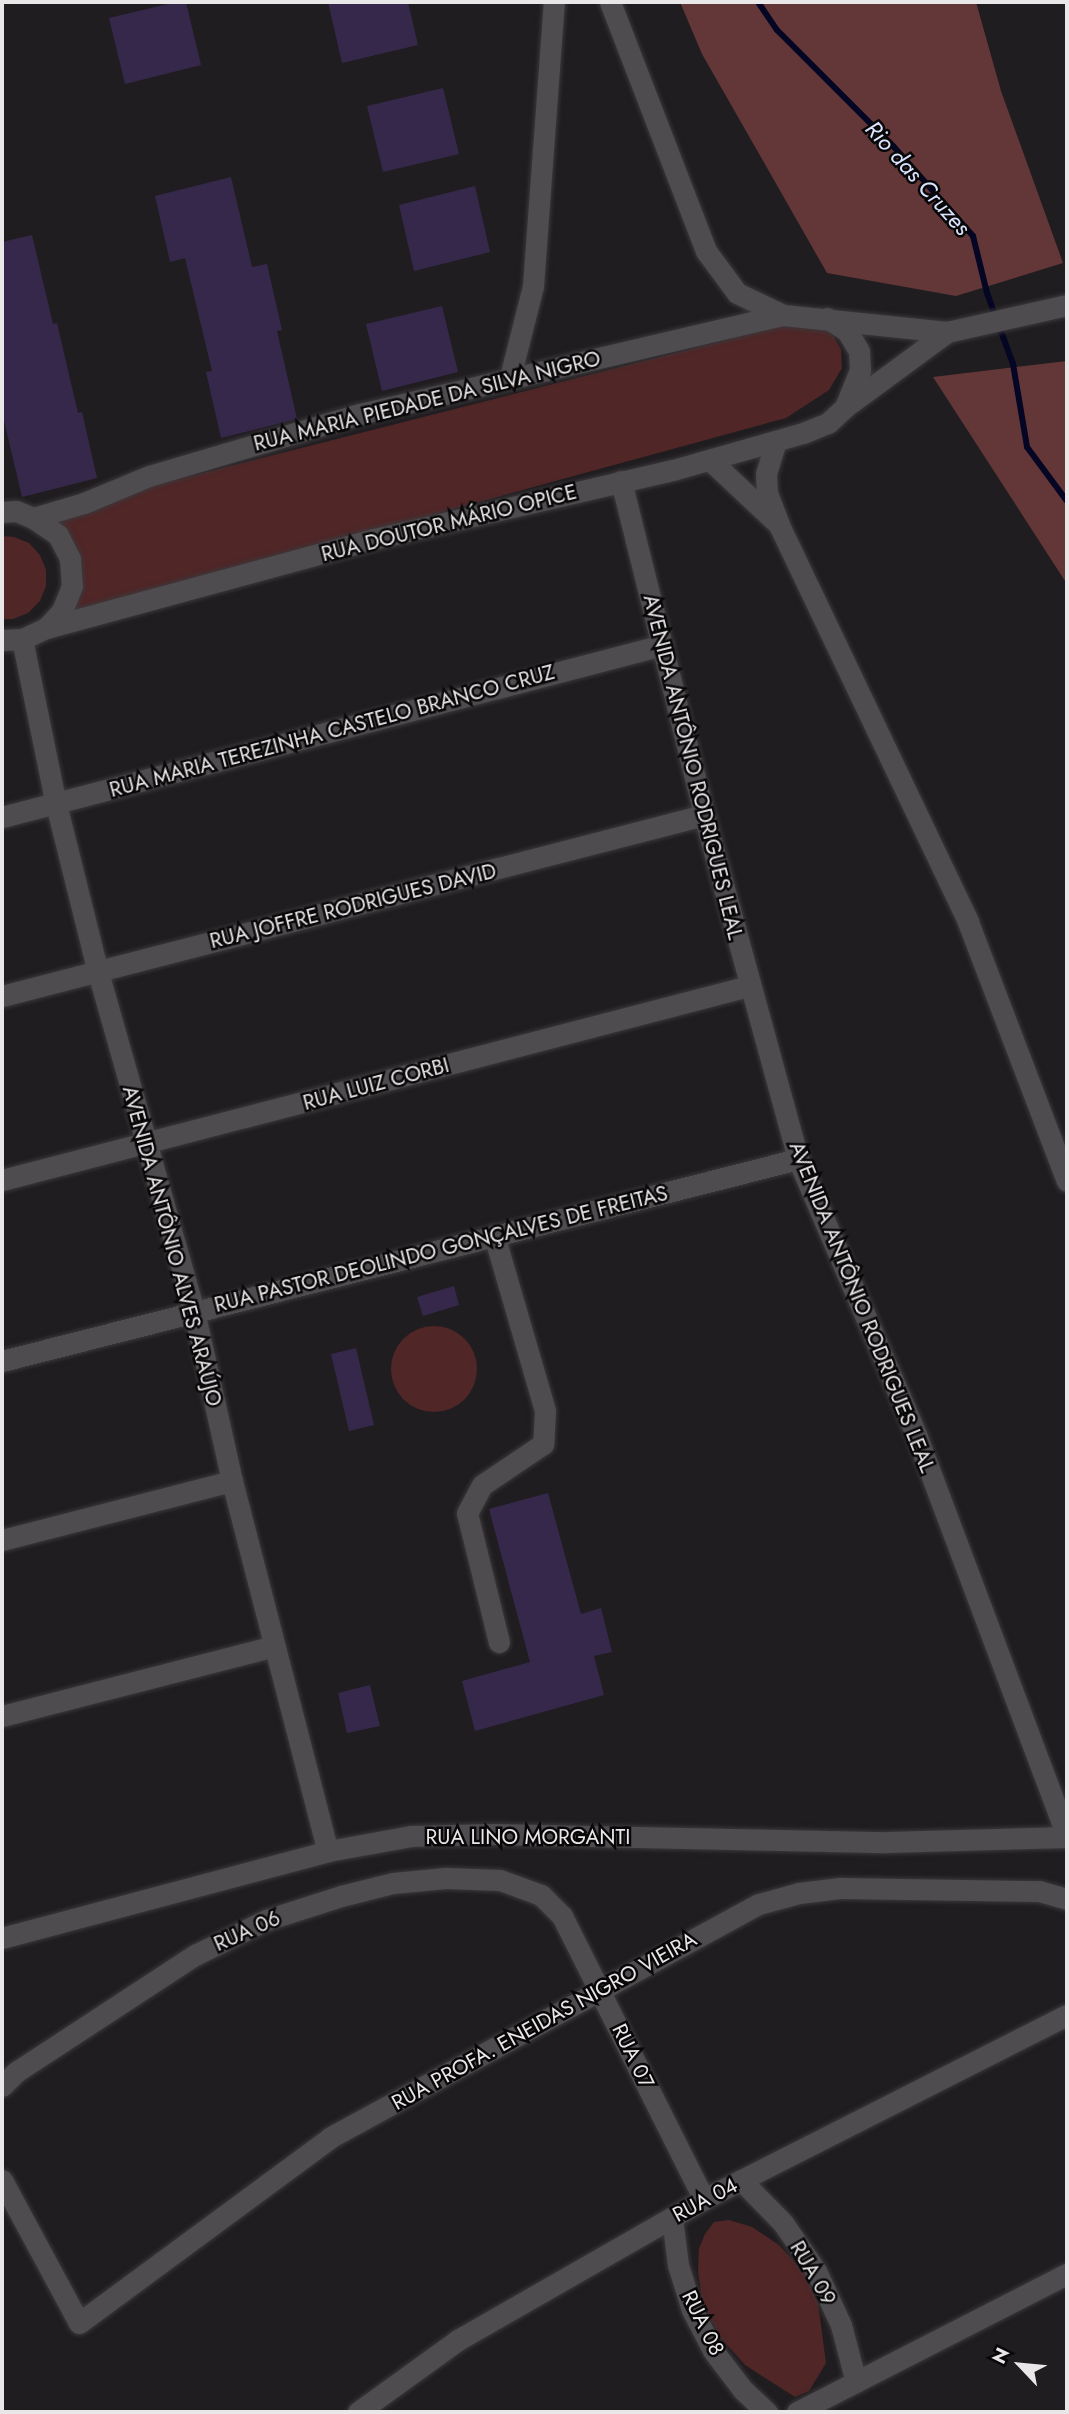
<!DOCTYPE html>
<html>
<head>
<meta charset="utf-8">
<style>
	body { margin:0 }
	#map { position:relative; width:1069px; height:2414px; overflow:hidden; background:#201d20; font-family:Jost,sans-serif }
	div>[style] { position:absolute }
	.green>* { inset:0; background:#502627 }
	.round { border-radius:50% }
	.forest>* { inset:0; background:#633738 }
	.stream>* { height:6px; margin:-3px; padding:0 3px; transform-origin:3px; border-radius:3px; background:#050624 }
	.building>* { inset:0; background:#36284b }
	.roads { filter:drop-shadow(0 0 2px #3b383b) drop-shadow(0 0 2px #3b383b) }
	.minor>* { height:21px; margin:-10.5px; padding:0 10.5px; transform-origin:10.5px; border-radius:10.5px; background:#4f4c4f }
	span { translate:-50% -50%; white-space:nowrap; text-align:center; line-height:1.15; -webkit-text-stroke:5px #090809; paint-order:stroke }
	.street-label { font-size:21px; color:#eae7e9 }
	.water-label { font-size:23px; color:#dce3fe; font-style:italic }
	.frame { position:absolute; inset:0; border:4px solid #eae7e9; pointer-events:none }
	.north { position:absolute; left:985px; top:2330px; width:70px; height:70px; -webkit-text-stroke:5px #090809; paint-order:stroke; rotate:296deg; font-size:19px; font-weight:700; line-height:28px; text-align:center; color:#eae7e9 }
	.north::after { content:''; display:block; margin:auto; width:24px; height:32px; background:#eae7e9; clip-path:polygon(50% 0,100% 100%,50% 72%,0 100%) }
</style>
</head>
<body>
<div id="map">
	<div class="green">
		<div style="clip-path:polygon(801px 321px,831px 332px,841px 349px,842px 368px,829px 390px,786px 418px,70px 614px,81px 581px,80px 557px,71px 536px,46px 513px)"></div>
		<div style="clip-path:polygon(2px 536px,14px 537px,29px 543px,40px 555px,46px 570px,46px 586px,40px 601px,28px 613px,13px 619px,2px 619px)"></div>
		<div class="round" style="left:391px;top:1326px;width:86px;height:86px"></div>
		<div style="clip-path:polygon(729px 2220px,752px 2227px,779px 2245px,804px 2272px,818px 2303px,826px 2363px,809px 2391px,795px 2397px,745px 2365px,719px 2336px,702px 2301px,698px 2271px,699px 2249px,705px 2234px,714px 2222px)"></div>
	</div>
	<div class="forest">
		<div style="clip-path:polygon(680px 2px,976px 2px,1001px 91px,1063px 263px,956px 296px,827px 273px,702px 54px)"></div>
		<div style="clip-path:polygon(1067px 361px,1067px 584px,933px 377px)"></div>
	</div>
	<div class="stream">
		<div style="left:758px;top:2px;width:34px;rotate:56deg"></div>
		<div style="left:777px;top:30px;width:165px;rotate:45deg"></div>
		<div style="left:894px;top:147px;width:119px;rotate:48.4deg"></div>
		<div style="left:973px;top:236px;width:59px;rotate:76.2deg"></div>
		<div style="left:987px;top:293px;width:76px;rotate:69.9deg"></div>
		<div style="left:1013px;top:364px;width:84px;rotate:80.4deg"></div>
		<div style="left:1027px;top:447px;width:67px;rotate:53.5deg"></div>
	</div>
	<div class="building">
		<div style="clip-path:polygon(176px 2px,186px 2px,201px 65px,125px 84px,109px 18px)"></div>
		<div style="clip-path:polygon(328px 2px,408px 2px,418px 45px,342px 63px)"></div>
		<div style="clip-path:polygon(443px 88px,459px 154px,383px 172px,367px 106px)"></div>
		<div style="clip-path:polygon(231px 177px,252px 267px,267px 264px,282px 330px,277px 331px,297px 419px,221px 438px,206px 372px,212px 371px,185px 258px,170px 262px,155px 196px)"></div>
		<div style="clip-path:polygon(475px 186px,490px 252px,414px 271px,399px 205px)"></div>
		<div style="clip-path:polygon(32px 235px,53px 324px,57px 323px,78px 413px,82px 412px,97px 478px,22px 497px,2px 412px,2px 242px)"></div>
		<div style="clip-path:polygon(442px 306px,458px 372px,382px 391px,366px 324px)"></div>
		<div style="clip-path:polygon(454px 1286px,459px 1305px,423px 1316px,417px 1297px)"></div>
		<div style="clip-path:polygon(356px 1348px,374px 1425px,349px 1431px,331px 1354px)"></div>
		<div style="clip-path:polygon(548px 1493px,581px 1614px,601px 1608px,612px 1652px,594px 1656px,604px 1695px,475px 1731px,462px 1681px,530px 1662px,489px 1509px)"></div>
		<div style="clip-path:polygon(370px 1685px,380px 1726px,347px 1733px,338px 1693px)"></div>
	</div>
	<div class="roads">
		<div class="minor">
			<div style="left:610px;top:2px;width:267px;rotate:68.9deg"></div>
			<div style="left:706px;top:251px;width:52px;rotate:53.6deg"></div>
			<div style="left:737px;top:293px;width:51px;rotate:25.6deg"></div>
			<div style="left:827px;top:318px;width:24px;rotate:33deg"></div>
			<div style="left:847px;top:331px;width:23px;rotate:59deg"></div>
			<div style="left:859px;top:351px;width:19px;rotate:87deg"></div>
			<div style="left:860px;top:370px;width:38px;rotate:112deg"></div>
			<div style="left:510px;top:377px;width:94px;rotate:-75.8deg"></div>
			<div style="left:533px;top:286px;width:285px;rotate:-85.8deg"></div>
			<div style="left:776px;top:441px;width:34px;rotate:107deg"></div>
			<div style="left:766px;top:474px;width:19px;rotate:87deg"></div>
			<div style="left:767px;top:493px;width:34px;rotate:69deg"></div>
			<div style="left:779px;top:525px;width:440px;rotate:64.5deg"></div>
			<div style="left:968px;top:922px;width:277px;rotate:69.1deg"></div>
			<div style="left:710px;top:460px;width:89px;rotate:43.2deg"></div>
			<div style="left:621px;top:481px;width:344px;rotate:76deg"></div>
			<div style="left:704px;top:815px;width:357px;rotate:74.7deg"></div>
			<div style="left:798px;top:1159px;width:302px;rotate:66.8deg"></div>
			<div style="left:917px;top:1437px;width:426px;rotate:69.4deg"></div>
			<div style="left:2px;top:512px;width:14px;rotate:-4deg"></div>
			<div style="left:16px;top:511px;width:18px;rotate:22deg"></div>
			<div style="left:33px;top:518px;width:30px;rotate:34deg"></div>
			<div style="left:58px;top:535px;width:27px;rotate:63deg"></div>
			<div style="left:70px;top:559px;width:27px;rotate:86deg"></div>
			<div style="left:72px;top:586px;width:27px;rotate:112deg"></div>
			<div style="left:62px;top:611px;width:23px;rotate:133deg"></div>
			<div style="left:46px;top:628px;width:26px;rotate:155deg"></div>
			<div style="left:22px;top:639px;width:20px;rotate:177deg"></div>
			<div style="left:33px;top:518px;width:53px;rotate:-16.4deg"></div>
			<div style="left:84px;top:503px;width:70px;rotate:-22.6deg"></div>
			<div style="left:149px;top:476px;width:220px;rotate:-16.4deg"></div>
			<div style="left:360px;top:414px;width:434px;rotate:-13.2deg"></div>
			<div style="left:783px;top:315px;width:165px;rotate:5.9deg"></div>
			<div style="left:947px;top:332px;width:123px;rotate:-12.7deg"></div>
			<div style="left:46px;top:628px;width:340px;rotate:-15.2deg"></div>
			<div style="left:374px;top:539px;width:307px;rotate:-13deg"></div>
			<div style="left:673px;top:470px;width:135px;rotate:-15.9deg"></div>
			<div style="left:803px;top:433px;width:27px;rotate:-22deg"></div>
			<div style="left:828px;top:423px;width:23px;rotate:-43deg"></div>
			<div style="left:845px;top:407px;width:127px;rotate:-36.3deg"></div>
			<div style="left:22px;top:639px;width:168px;rotate:78.4deg"></div>
			<div style="left:56px;top:804px;width:173px;rotate:76deg"></div>
			<div style="left:98px;top:972px;width:352px;rotate:74.2deg"></div>
			<div style="left:194px;top:1311px;width:174px;rotate:77.4deg"></div>
			<div style="left:232px;top:1481px;width:382px;rotate:75.5deg"></div>
			<div style="left:2px;top:817px;width:683px;rotate:-14.59deg"></div>
			<div style="left:2px;top:996px;width:725px;rotate:-14.46deg"></div>
			<div style="left:2px;top:1180px;width:772px;rotate:-14.56deg"></div>
			<div style="left:494px;top:1235px;width:183px;rotate:73.8deg"></div>
			<div style="left:545px;top:1411px;width:33px;rotate:93deg"></div>
			<div style="left:543px;top:1444px;width:73px;rotate:146.1deg"></div>
			<div style="left:482px;top:1485px;width:32px;rotate:118deg"></div>
			<div style="left:467px;top:1513px;width:133px;rotate:76.1deg"></div>
			<div style="left:2px;top:1361px;width:821px;rotate:-14.24deg"></div>
			<div style="left:2px;top:1540px;width:237px;rotate:-14.4deg"></div>
			<div style="left:2px;top:1716px;width:281px;rotate:-14.4deg"></div>
			<div style="left:2px;top:1938px;width:337px;rotate:-14.9deg"></div>
			<div style="left:328px;top:1851px;width:84px;rotate:-10.2deg"></div>
			<div style="left:411px;top:1836px;width:82px;rotate:-1.4deg"></div>
			<div style="left:493px;top:1834px;width:394px;rotate:1.2deg"></div>
			<div style="left:887px;top:1842px;width:180px;rotate:-1.6deg"></div>
			<div style="left:2px;top:2086px;width:20px;rotate:-45deg"></div>
			<div style="left:16px;top:2072px;width:214px;rotate:-33.2deg"></div>
			<div style="left:195px;top:1955px;width:79px;rotate:-26.2deg"></div>
			<div style="left:266px;top:1920px;width:79px;rotate:-17.7deg"></div>
			<div style="left:341px;top:1896px;width:54px;rotate:-14deg"></div>
			<div style="left:393px;top:1883px;width:53px;rotate:-5.4deg"></div>
			<div style="left:446px;top:1878px;width:54px;rotate:2.1deg"></div>
			<div style="left:500px;top:1880px;width:44px;rotate:20.1deg"></div>
			<div style="left:541px;top:1895px;width:30px;rotate:45deg"></div>
			<div style="left:562px;top:1916px;width:317px;rotate:63.4deg"></div>
			<div style="left:2px;top:2180px;width:162px;rotate:61.7deg"></div>
			<div style="left:79px;top:2323px;width:313px;rotate:-36.4deg"></div>
			<div style="left:331px;top:2137px;width:487px;rotate:-28.6deg"></div>
			<div style="left:759px;top:1904px;width:41px;rotate:-15.4deg"></div>
			<div style="left:799px;top:1893px;width:41px;rotate:-7deg"></div>
			<div style="left:840px;top:1888px;width:199px;rotate:0.9deg"></div>
			<div style="left:1039px;top:1891px;width:29px;rotate:16deg"></div>
			<div style="left:741px;top:2180px;width:60px;rotate:45.7deg"></div>
			<div style="left:783px;top:2223px;width:58px;rotate:55.5deg"></div>
			<div style="left:816px;top:2271px;width:60px;rotate:65.2deg"></div>
			<div style="left:841px;top:2325px;width:59px;rotate:75.3deg"></div>
			<div style="left:672px;top:2218px;width:47px;rotate:82.7deg"></div>
			<div style="left:678px;top:2265px;width:47px;rotate:72.7deg"></div>
			<div style="left:692px;top:2310px;width:47px;rotate:62.4deg"></div>
			<div style="left:714px;top:2352px;width:48px;rotate:52.7deg"></div>
			<div style="left:743px;top:2390px;width:33px;rotate:43deg"></div>
			<div style="left:358px;top:2412px;width:123px;rotate:-35.8deg"></div>
			<div style="left:458px;top:2340px;width:284px;rotate:-29.8deg"></div>
			<div style="left:704px;top:2199px;width:407px;rotate:-26.9deg"></div>
			<div style="left:797px;top:2412px;width:303px;rotate:-27.1deg"></div>
		</div>
	</div>
	<div class="street-label">
		<span style="left:427px;top:401px;rotate:-14deg">RUA MARIA PIEDADE DA SILVA NIGRO</span>
		<span style="left:449px;top:523px;rotate:-14deg">RUA DOUTOR MÁRIO OPICE</span>
		<span style="left:332px;top:731px;rotate:-15deg">RUA MARIA TEREZINHA CASTELO BRANCO CRUZ</span>
		<span style="left:693px;top:767px;rotate:76deg">AVENIDA ANTÔNIO RODRIGUES LEAL</span>
		<span style="left:353px;top:906px;rotate:-14deg">RUA JOFFRE RODRIGUES DAVID</span>
		<span style="left:376px;top:1084px;rotate:-15deg">RUA LUIZ CORBI</span>
		<span style="left:172px;top:1246px;rotate:75deg">AVENIDA ANTÔNIO ALVES ARAÚJO</span>
		<span style="left:441px;top:1249px;rotate:-14deg">RUA PASTOR DEOLINDO GONÇALVES DE FREITAS</span>
		<span style="left:862px;top:1307px;rotate:68deg">AVENIDA ANTÔNIO RODRIGUES LEAL</span>
		<span style="left:528px;top:1837px">RUA LINO MORGANTI</span>
		<span style="left:247px;top:1931px;rotate:-24deg">RUA 06</span>
		<span style="left:544px;top:2021px;rotate:-29deg">RUA PROFA. ENEIDAS NIGRO VIEIRA</span>
		<span style="left:633px;top:2056px;rotate:64deg">RUA 07</span>
		<span style="left:705px;top:2200px;rotate:-28deg">RUA 04</span>
		<span style="left:813px;top:2273px;rotate:60deg">RUA 09</span>
		<span style="left:703px;top:2323px;rotate:64deg">RUA 08</span>
	</div>
	<div class="water-label">
		<span style="left:918px;top:178px;rotate:48deg">Rio das Cruzes</span>
	</div>
	<div class="frame"></div>
	<div class="north">N</div>
</div>
</body>
</html>
